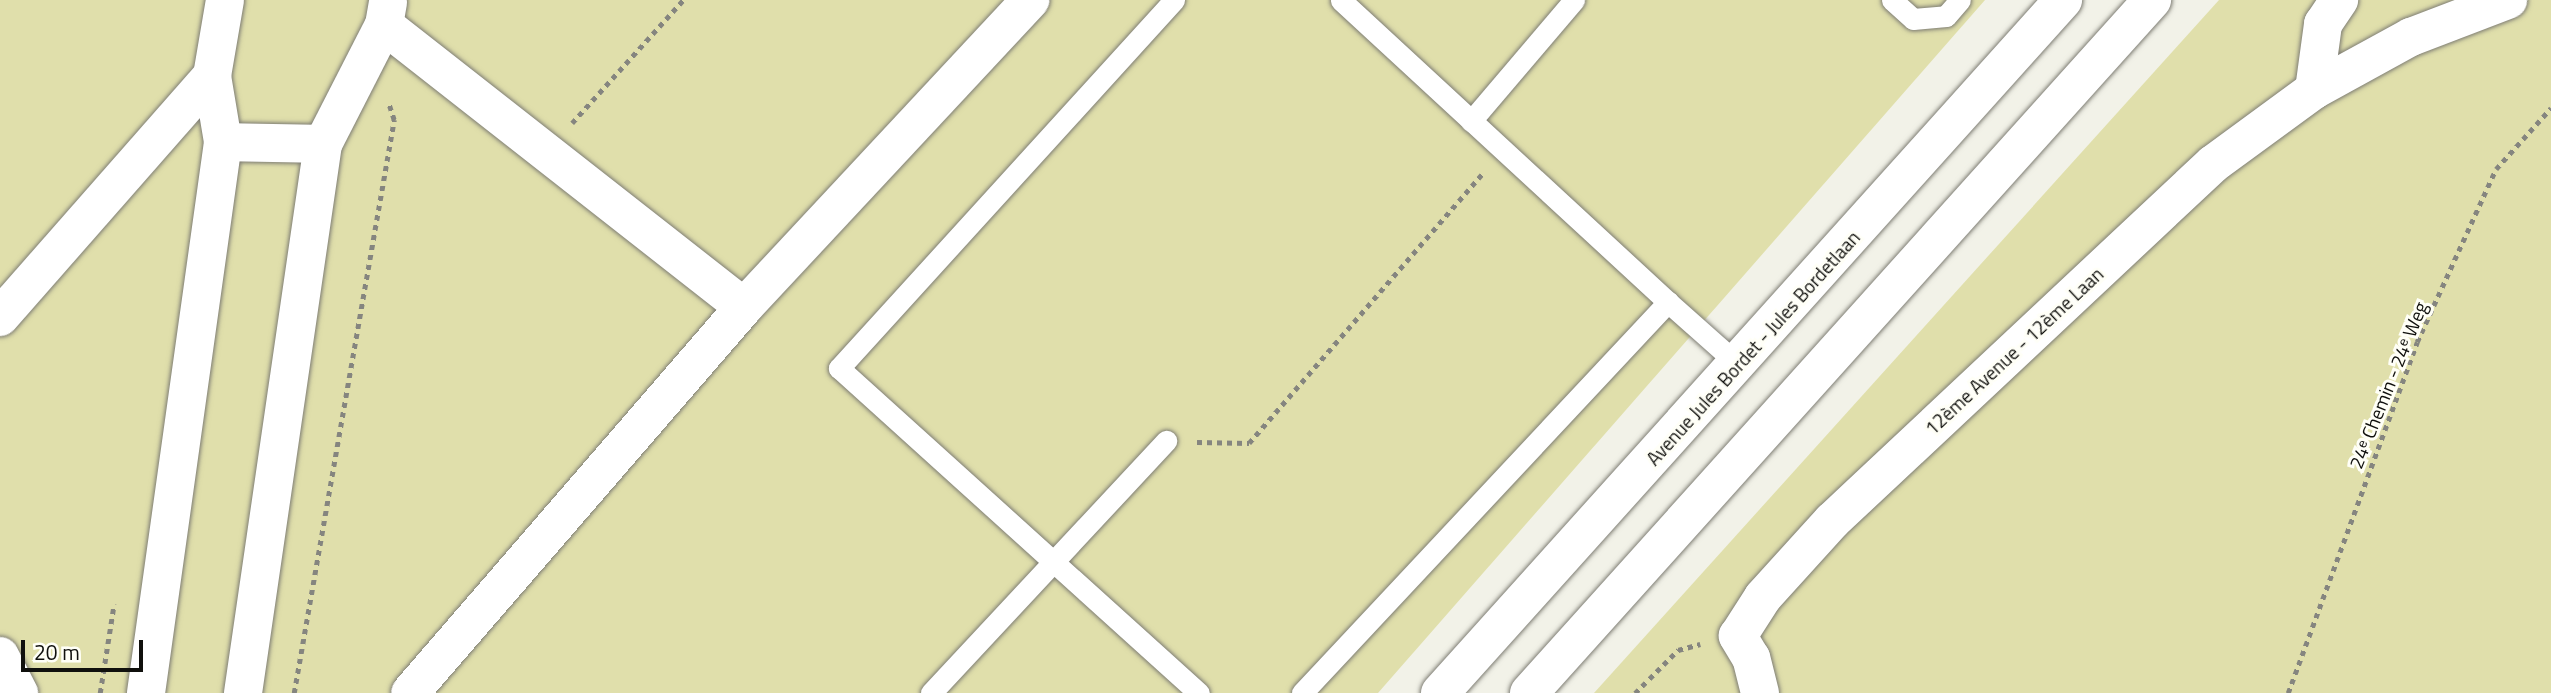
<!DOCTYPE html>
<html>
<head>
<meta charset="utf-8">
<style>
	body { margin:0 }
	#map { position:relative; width:2551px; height:693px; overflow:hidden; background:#f2f2e8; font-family:"Titillium Web",sans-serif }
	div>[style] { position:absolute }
	.green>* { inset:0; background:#e0dfab }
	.path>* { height:4.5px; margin-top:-2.25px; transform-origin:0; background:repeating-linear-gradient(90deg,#85857f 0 5px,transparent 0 10px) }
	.roads { filter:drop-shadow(0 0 2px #7e7d74) drop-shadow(0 0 2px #7e7d74) }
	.lane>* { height:21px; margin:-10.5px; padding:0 10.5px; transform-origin:10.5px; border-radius:10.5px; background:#fff }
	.street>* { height:38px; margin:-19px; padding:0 19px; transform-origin:19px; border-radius:19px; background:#fff }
	.secondary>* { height:38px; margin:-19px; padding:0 19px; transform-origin:19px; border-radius:19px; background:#fff }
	span { translate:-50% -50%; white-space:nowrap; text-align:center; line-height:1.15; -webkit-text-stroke:6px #fffff7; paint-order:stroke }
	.street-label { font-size:19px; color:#10100d }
	.scale { position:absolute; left:21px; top:640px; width:122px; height:32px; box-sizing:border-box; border:4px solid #10100d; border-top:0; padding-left:9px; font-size:21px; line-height:24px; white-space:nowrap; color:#10100d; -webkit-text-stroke:5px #fffff7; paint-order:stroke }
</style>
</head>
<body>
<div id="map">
	<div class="green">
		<div style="clip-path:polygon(0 0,1985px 0,1378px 693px,0 693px)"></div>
		<div style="clip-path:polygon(2219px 0,2551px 0,2551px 693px,1594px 693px)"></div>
	</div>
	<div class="path">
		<div style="left:572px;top:123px;width:166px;rotate:-47.9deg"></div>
		<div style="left:1197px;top:442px;width:52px;rotate:1.1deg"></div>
		<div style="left:1249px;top:443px;width:356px;rotate:-49.1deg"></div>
		<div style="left:100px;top:693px;width:90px;rotate:-81.1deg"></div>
		<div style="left:294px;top:693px;width:582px;rotate:-80.1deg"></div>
		<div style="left:394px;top:120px;width:16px;rotate:-108deg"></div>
		<div style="left:1635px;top:693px;width:61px;rotate:-45deg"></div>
		<div style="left:1678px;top:650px;width:23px;rotate:-15deg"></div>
		<div style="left:2288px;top:693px;width:374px;rotate:-69.8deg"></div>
		<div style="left:2417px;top:342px;width:190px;rotate:-65.5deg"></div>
		<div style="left:2496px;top:169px;width:82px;rotate:-48deg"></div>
	</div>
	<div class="roads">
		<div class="lane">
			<div style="left:1174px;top:0;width:498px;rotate:132.3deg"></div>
			<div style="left:839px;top:368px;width:485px;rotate:42.1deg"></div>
			<div style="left:1892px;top:0;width:28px;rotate:42deg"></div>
			<div style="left:1913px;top:19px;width:33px;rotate:-5deg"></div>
			<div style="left:1946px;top:16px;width:21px;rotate:-49deg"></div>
			<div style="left:1471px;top:121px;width:159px;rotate:-49.6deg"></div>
			<div style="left:1668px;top:302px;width:95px;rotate:41.6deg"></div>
			<div style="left:931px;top:693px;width:345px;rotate:-47deg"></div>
			<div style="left:1302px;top:693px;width:536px;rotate:-46.89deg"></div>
			<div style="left:1668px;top:302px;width:445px;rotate:-137.3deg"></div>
		</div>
		<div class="street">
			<div style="left:225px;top:0;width:77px;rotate:99.7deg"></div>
			<div style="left:212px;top:76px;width:67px;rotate:80.5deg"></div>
			<div style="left:223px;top:142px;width:100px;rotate:1.1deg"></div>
			<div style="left:323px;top:144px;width:134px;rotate:-62.9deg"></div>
			<div style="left:384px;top:25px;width:23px;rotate:-80deg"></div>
			<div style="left:384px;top:25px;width:457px;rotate:38.1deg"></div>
			<div style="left:744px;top:307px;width:510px;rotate:130.87deg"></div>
			<div style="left:2314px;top:90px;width:67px;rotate:-82.2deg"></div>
			<div style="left:2323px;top:24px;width:29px;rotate:-56deg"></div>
			<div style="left:744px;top:307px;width:420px;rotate:-47deg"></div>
			<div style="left:0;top:317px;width:321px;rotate:-48.7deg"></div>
			<div style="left:0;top:656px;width:42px;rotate:62.8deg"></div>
			<div style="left:146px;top:693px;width:556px;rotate:-82.04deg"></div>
			<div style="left:243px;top:693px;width:555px;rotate:-81.71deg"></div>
			<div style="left:1760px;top:693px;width:36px;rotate:-104deg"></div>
			<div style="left:1751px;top:658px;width:26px;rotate:-121deg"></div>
			<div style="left:1738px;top:636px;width:46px;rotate:-57.3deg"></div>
			<div style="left:1763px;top:597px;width:103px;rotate:-47.8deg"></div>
			<div style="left:1832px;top:521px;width:522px;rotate:-43.14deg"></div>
			<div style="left:2213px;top:164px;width:125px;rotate:-36.2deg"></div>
			<div style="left:2314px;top:90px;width:111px;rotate:-28.7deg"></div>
			<div style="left:2411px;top:37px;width:104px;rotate:-20.9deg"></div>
		</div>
		<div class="secondary">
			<div style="left:1440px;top:693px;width:932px;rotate:-48.04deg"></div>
			<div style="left:1529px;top:693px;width:932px;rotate:-48.04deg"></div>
		</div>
	</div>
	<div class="street-label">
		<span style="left:1753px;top:348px;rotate:-48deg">Avenue Jules Bordet - Jules Bordetlaan</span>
		<span style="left:2014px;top:351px;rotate:-43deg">12ème Avenue - 12ème Laan</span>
		<span style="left:2388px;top:385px;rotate:-68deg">24ᵉ Chemin - 24ᵉ Weg</span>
	</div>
	<div class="scale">20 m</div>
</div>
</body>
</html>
